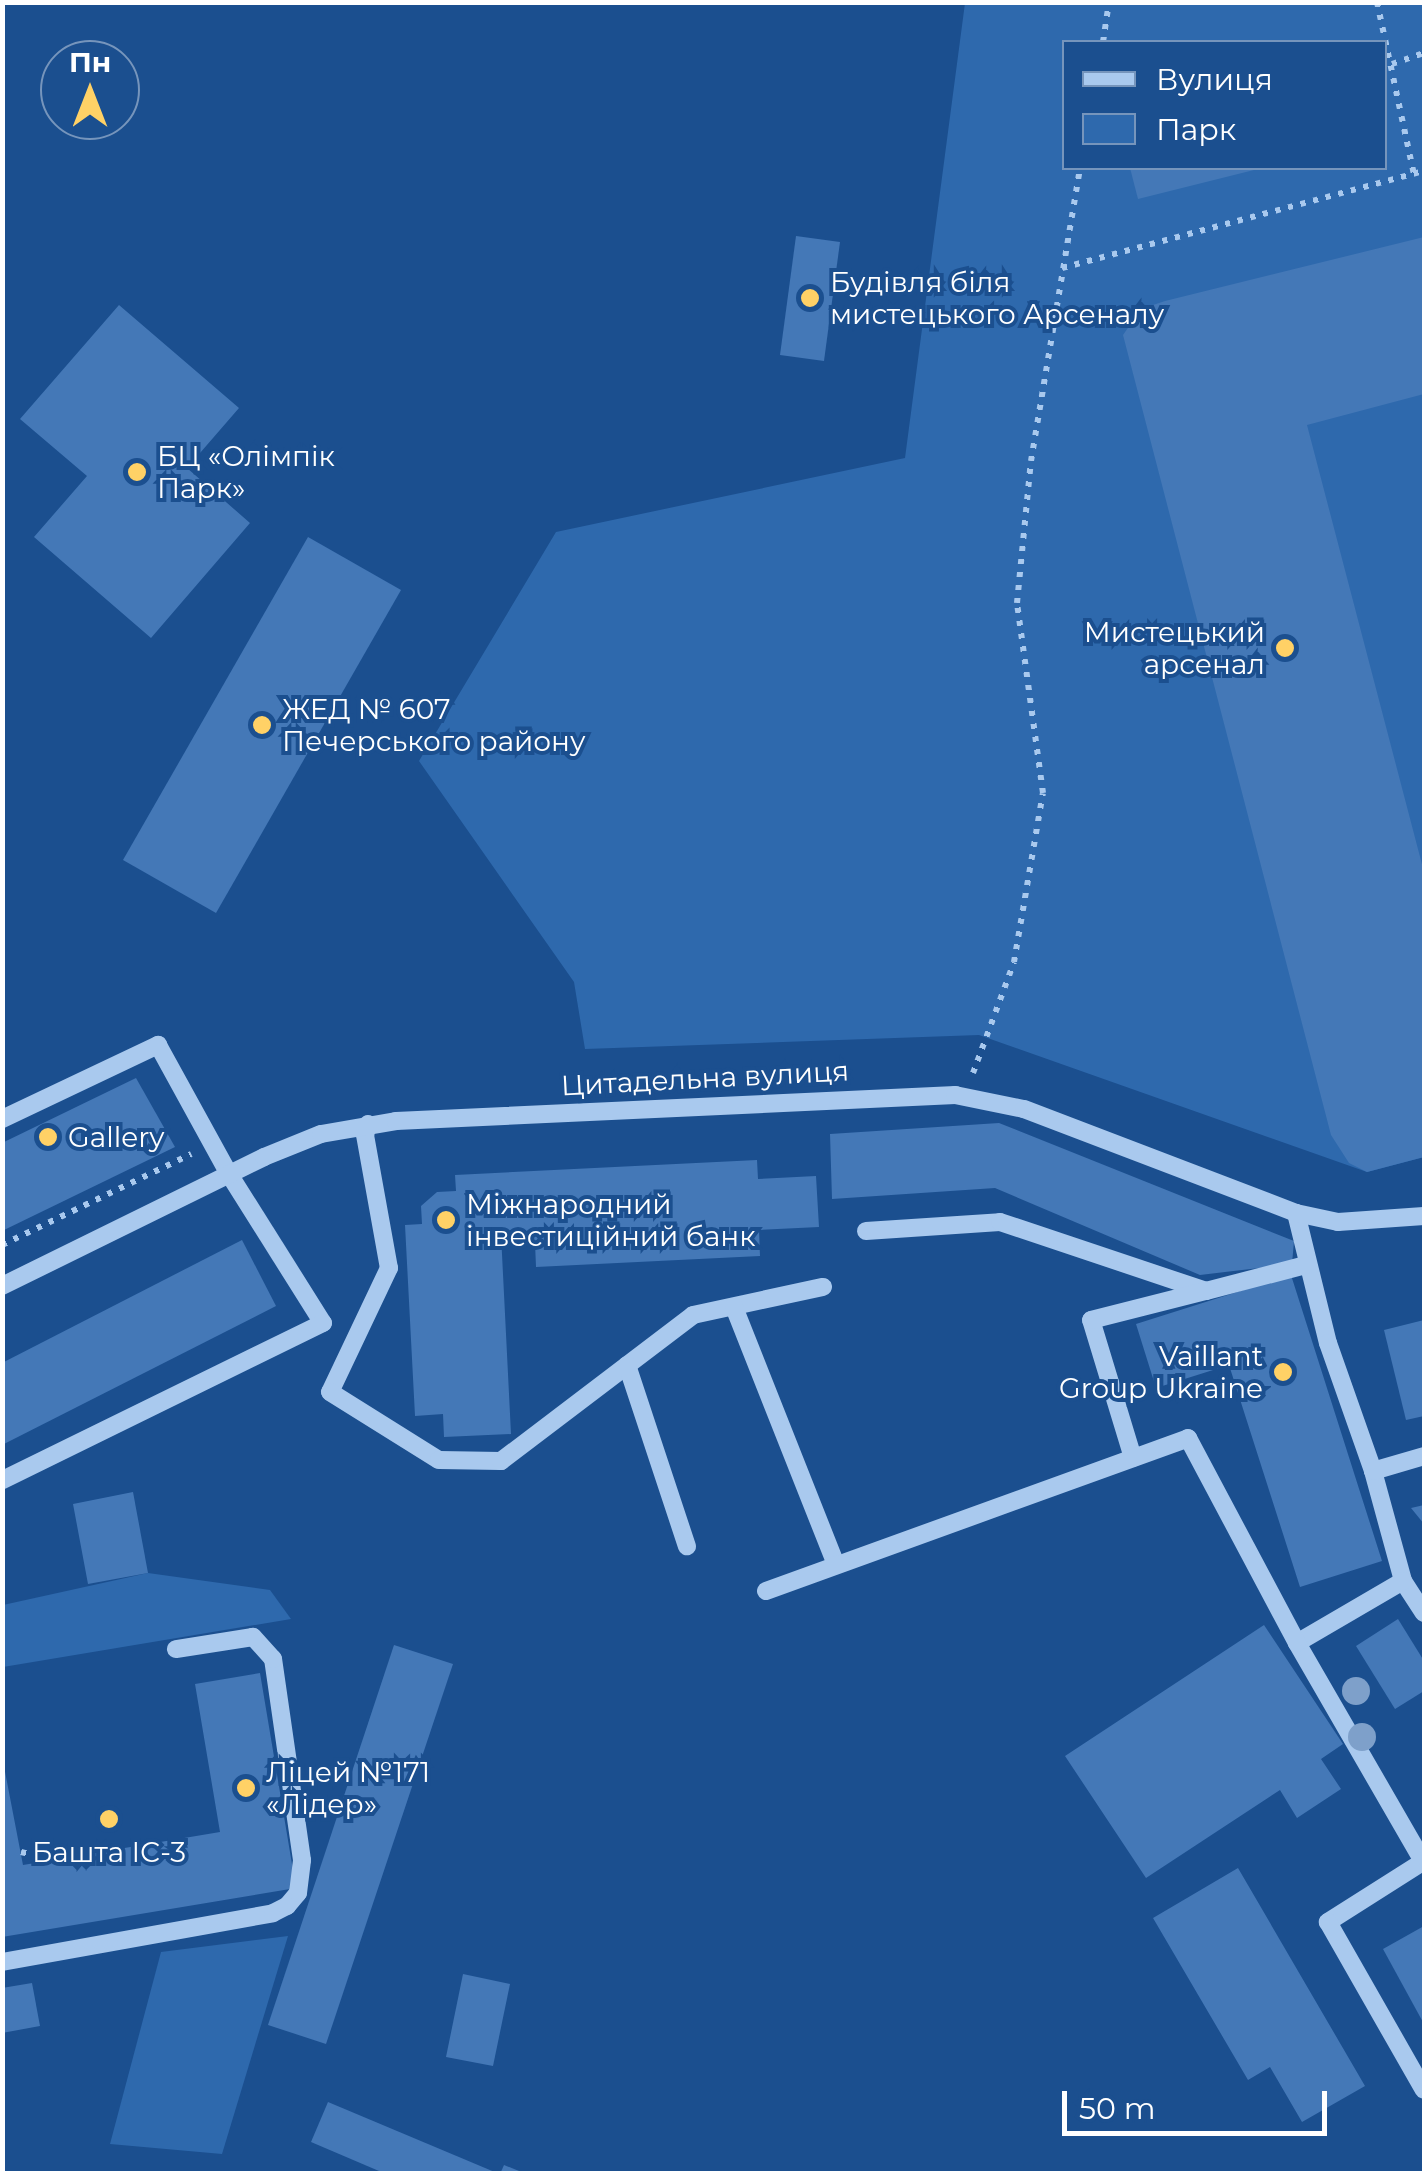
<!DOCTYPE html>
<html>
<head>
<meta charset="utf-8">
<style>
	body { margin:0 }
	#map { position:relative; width:1427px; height:2176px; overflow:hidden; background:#1b4f8f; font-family:Montserrat,sans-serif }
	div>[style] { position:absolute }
	.green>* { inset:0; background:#2e69ad }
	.building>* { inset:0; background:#4478b7 }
	.path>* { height:6px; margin-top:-3px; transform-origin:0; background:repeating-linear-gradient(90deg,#a9c9ee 0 5px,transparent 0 13px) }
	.minor>* { height:18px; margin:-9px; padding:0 9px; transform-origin:9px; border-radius:9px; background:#a9c9ee }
	.trees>* { width:28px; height:28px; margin:-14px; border-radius:50%; background:#7ea0ca }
	.dots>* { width:28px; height:28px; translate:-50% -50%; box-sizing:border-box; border:5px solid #1b4f8f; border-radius:50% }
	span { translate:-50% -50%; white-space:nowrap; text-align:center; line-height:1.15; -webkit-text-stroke:8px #1b4f8f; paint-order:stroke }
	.poi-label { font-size:28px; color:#fff }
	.left { translate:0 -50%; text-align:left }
	.right { translate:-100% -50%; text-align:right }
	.street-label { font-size:28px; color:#fff }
	.frame { position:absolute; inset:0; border:5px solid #fff; pointer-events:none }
	.legend { position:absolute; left:1062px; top:40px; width:325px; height:130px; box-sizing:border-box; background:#1b4f8f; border:2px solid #7695bc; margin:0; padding:12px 18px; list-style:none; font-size:30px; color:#fff }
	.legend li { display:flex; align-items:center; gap:20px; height:50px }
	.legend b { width:50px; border:2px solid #7695bc }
	.north { position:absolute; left:40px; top:40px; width:100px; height:100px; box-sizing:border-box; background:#1b4f8f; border:2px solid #7695bc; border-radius:50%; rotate:0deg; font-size:28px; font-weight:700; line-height:40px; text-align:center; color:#fff }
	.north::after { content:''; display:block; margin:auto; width:35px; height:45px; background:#ffd166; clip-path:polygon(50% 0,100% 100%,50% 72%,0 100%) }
	.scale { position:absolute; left:1062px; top:2091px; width:265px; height:45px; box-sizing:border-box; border:5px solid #fff; border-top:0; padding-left:12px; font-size:30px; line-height:35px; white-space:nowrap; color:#fff; -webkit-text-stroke:8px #1b4f8f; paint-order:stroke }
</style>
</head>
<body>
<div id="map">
	<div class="green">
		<div style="clip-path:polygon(evenodd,965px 3px,1424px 3px,1424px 1157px,1367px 1172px,979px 1035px,585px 1049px,574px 982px,419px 761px,556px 532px,905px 458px,965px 3px,1064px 42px,1384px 42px,1384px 168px,1064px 168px,1064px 42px)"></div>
		<div style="clip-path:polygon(148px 1573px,270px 1590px,291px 1619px,3px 1667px,3px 1605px)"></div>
		<div style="clip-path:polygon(288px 1936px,222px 2154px,110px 2144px,161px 1952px)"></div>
	</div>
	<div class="building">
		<div style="clip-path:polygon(1130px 168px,1258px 168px,1258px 169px,1138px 199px)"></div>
		<div style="clip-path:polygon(796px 236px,840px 242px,824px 361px,780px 355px)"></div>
		<div style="clip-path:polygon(1424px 237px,1424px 394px,1307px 425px,1424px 872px,1424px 1157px,1367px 1172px,1349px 1163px,1331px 1135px,1123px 335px,1141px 309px,1165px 301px)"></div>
		<div style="clip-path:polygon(119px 305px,239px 408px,187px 468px,250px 523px,151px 638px,34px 537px,87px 476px,20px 419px)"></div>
		<div style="clip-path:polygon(308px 537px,401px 590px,216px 913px,123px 860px)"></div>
		<div style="clip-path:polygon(136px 1078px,175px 1147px,2px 1231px,2px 1143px)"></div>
		<div style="clip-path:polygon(999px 1123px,1294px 1241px,1292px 1264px,1200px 1275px,995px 1188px,832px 1199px,830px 1134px)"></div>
		<div style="clip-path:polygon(757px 1160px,758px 1179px,816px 1176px,819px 1227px,759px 1230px,760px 1256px,536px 1267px,535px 1243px,519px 1245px,518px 1233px,501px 1234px,511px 1434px,444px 1437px,443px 1414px,415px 1416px,405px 1225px,422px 1224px,421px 1206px,437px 1192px,456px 1191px,455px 1175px)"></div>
		<div style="clip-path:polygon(242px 1240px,276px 1306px,2px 1445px,2px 1363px)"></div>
		<div style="clip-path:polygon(1291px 1275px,1382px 1561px,1300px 1587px,1229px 1365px,1156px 1388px,1136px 1324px)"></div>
		<div style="clip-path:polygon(1424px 1320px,1424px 1416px,1406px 1420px,1384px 1330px)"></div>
		<div style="clip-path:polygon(133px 1492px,148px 1573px,88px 1584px,73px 1504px)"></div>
		<div style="clip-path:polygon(1424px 1505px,1424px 1524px,1411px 1508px)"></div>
		<div style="clip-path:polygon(1398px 1619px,1424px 1661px,1424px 1691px,1395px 1709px,1356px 1646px)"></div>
		<div style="clip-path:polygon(1264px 1625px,1343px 1744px,1321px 1759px,1341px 1789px,1297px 1818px,1280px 1790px,1146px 1878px,1065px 1756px)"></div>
		<div style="clip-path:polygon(394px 1645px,453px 1664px,326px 2044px,268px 2025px)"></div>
		<div style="clip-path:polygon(260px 1673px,296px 1888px,2px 1937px,2px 1756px,23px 1865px,220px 1832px,195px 1684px)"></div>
		<div style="clip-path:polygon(1238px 1868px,1365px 2086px,1302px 2122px,1270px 2067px,1248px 2080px,1153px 1918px)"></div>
		<div style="clip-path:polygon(1424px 1926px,1424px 2024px,1383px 1949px)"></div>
		<div style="clip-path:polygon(463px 1974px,510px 1984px,493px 2066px,446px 2057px)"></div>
		<div style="clip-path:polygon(32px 1983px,40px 2026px,2px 2033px,2px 1988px)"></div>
		<div style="clip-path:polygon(328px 2102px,497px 2173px,497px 2174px,386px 2174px,311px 2142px)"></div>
		<div style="clip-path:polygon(504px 2165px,524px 2173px,524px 2174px,500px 2174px)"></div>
	</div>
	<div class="path">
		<div style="left:1377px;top:2px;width:176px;rotate:77.9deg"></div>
		<div style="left:1103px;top:42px;width:40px;rotate:-81.5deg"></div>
		<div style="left:1392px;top:64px;width:34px;rotate:-19deg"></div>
		<div style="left:1062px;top:268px;width:375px;rotate:-15deg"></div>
		<div style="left:973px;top:1073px;width:118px;rotate:-69.7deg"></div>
		<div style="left:1014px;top:962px;width:171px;rotate:-80.3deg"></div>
		<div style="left:1043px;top:793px;width:192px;rotate:-97.8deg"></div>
		<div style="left:1017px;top:603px;width:143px;rotate:-84.4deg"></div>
		<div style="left:1031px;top:461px;width:297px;rotate:-80.5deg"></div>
		<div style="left:2px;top:1245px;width:210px;rotate:-25.7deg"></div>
		<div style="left:21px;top:1852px;width:8px;rotate:14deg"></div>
	</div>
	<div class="minor">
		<div style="left:2px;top:1119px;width:173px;rotate:-25.4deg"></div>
		<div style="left:158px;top:1045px;width:147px;rotate:61.2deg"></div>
		<div style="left:229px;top:1174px;width:176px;rotate:57.8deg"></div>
		<div style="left:323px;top:1323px;width:357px;rotate:153.9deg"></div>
		<div style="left:368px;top:1124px;width:11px;rotate:105deg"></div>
		<div style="left:365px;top:1135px;width:135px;rotate:79.8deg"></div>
		<div style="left:389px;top:1268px;width:137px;rotate:115.4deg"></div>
		<div style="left:330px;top:1392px;width:128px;rotate:32deg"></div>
		<div style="left:439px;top:1460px;width:62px;rotate:0.9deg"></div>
		<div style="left:501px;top:1461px;width:241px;rotate:-37.2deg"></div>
		<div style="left:693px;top:1315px;width:133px;rotate:-12.2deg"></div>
		<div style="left:1296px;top:1213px;width:134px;rotate:76.2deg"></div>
		<div style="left:1328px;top:1343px;width:136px;rotate:70.6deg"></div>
		<div style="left:1373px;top:1471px;width:114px;rotate:74.7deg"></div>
		<div style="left:1403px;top:1581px;width:38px;rotate:57deg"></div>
		<div style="left:866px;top:1231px;width:134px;rotate:-3.8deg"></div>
		<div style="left:1000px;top:1222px;width:217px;rotate:18.5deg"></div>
		<div style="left:1206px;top:1291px;width:103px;rotate:-14.6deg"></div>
		<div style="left:2px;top:1286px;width:292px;rotate:-26.2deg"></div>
		<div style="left:264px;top:1157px;width:61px;rotate:-22deg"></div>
		<div style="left:321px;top:1134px;width:76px;rotate:-9.8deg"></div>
		<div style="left:396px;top:1121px;width:560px;rotate:-2.66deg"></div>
		<div style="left:955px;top:1095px;width:70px;rotate:11.5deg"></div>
		<div style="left:1024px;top:1109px;width:291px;rotate:20.9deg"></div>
		<div style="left:1296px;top:1213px;width:43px;rotate:12.1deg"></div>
		<div style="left:1338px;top:1222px;width:86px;rotate:-4deg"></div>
		<div style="left:734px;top:1307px;width:277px;rotate:68.4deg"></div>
		<div style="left:627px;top:1365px;width:191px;rotate:71.7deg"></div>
		<div style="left:1133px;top:1458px;width:144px;rotate:-106.9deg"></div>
		<div style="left:1091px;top:1320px;width:119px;rotate:-14.2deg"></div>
		<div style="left:1373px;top:1471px;width:53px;rotate:-16.4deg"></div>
		<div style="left:1403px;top:1581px;width:123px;rotate:149.7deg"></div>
		<div style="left:1297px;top:1643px;width:252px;rotate:60deg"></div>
		<div style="left:766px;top:1591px;width:449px;rotate:-19.9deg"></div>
		<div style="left:1188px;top:1438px;width:232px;rotate:62deg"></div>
		<div style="left:1424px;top:1861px;width:114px;rotate:147.6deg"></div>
		<div style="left:1328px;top:1922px;width:193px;rotate:60.3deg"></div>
		<div style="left:2px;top:1962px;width:275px;rotate:-10.2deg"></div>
		<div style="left:273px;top:1913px;width:16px;rotate:-27deg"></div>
		<div style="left:287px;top:1906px;width:17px;rotate:-50deg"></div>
		<div style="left:298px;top:1893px;width:33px;rotate:-83deg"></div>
		<div style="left:302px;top:1860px;width:203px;rotate:-98.2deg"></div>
		<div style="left:273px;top:1659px;width:30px;rotate:-132deg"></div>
		<div style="left:253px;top:1637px;width:78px;rotate:171.1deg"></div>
	</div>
	<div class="trees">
		<div style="left:1356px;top:1691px"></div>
		<div style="left:1362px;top:1737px"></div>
	</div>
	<div class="dots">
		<div style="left:810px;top:298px;background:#ffd166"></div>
		<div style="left:137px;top:472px;background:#ffd166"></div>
		<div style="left:1285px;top:648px;background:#ffd166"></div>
		<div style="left:262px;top:725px;background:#ffd166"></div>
		<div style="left:48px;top:1137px;background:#ffd166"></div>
		<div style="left:446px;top:1220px;background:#ffd166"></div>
		<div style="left:1283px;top:1372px;background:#ffd166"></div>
		<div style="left:246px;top:1788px;background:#ffd166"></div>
		<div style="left:109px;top:1819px;background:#ffd166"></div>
	</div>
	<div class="poi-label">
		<span class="left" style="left:830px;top:298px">Будівля біля<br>мистецького Арсеналу</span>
		<span class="left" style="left:157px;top:472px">БЦ «Олімпік<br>Парк»</span>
		<span class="right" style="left:1265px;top:648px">Мистецький<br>арсенал</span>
		<span class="left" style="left:282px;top:725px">ЖЕД № 607<br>Печерського району</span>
		<span class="left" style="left:68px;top:1137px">Gallery</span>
		<span class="left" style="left:466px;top:1220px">Міжнародний<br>інвестиційний банк</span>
		<span class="right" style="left:1263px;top:1372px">Vaillant<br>Group Ukraine</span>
		<span class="left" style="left:266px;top:1788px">Ліцей №171<br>«Лідер»</span>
		<span style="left:109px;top:1852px">Башта ІС-3</span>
	</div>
	<div class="street-label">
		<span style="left:705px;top:1078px;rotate:-3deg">Цитадельна вулиця</span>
	</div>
	<div class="frame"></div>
	<ul class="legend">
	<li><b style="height:12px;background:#a9c9ee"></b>Вулиця</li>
	<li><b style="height:28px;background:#2e69ad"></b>Парк</li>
	</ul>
	<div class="north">Пн</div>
	<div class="scale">50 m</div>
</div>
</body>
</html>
